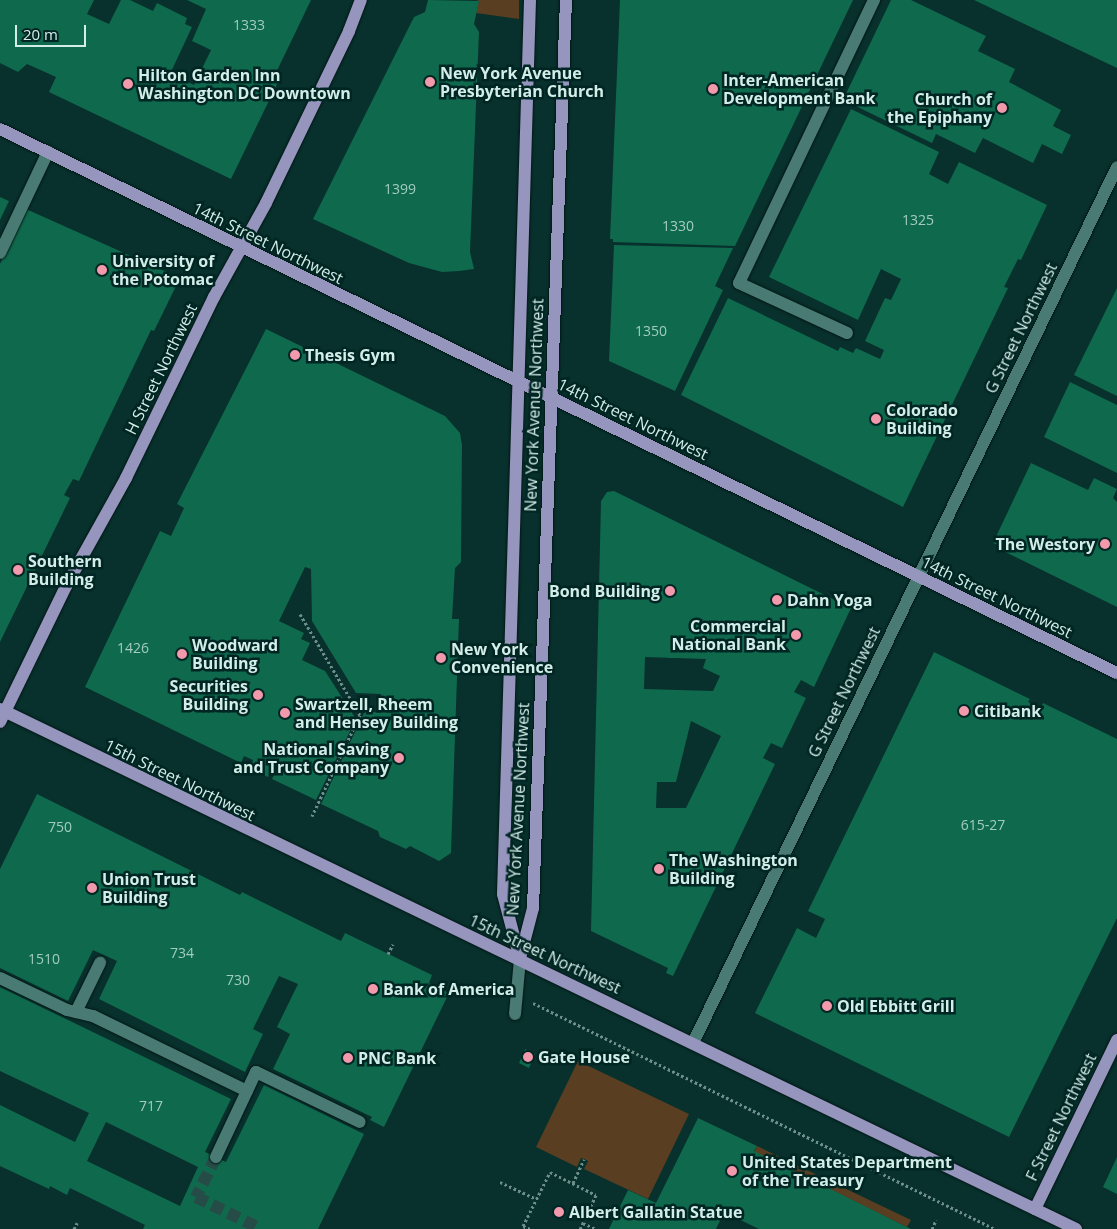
<!DOCTYPE html>
<html>
<head>
<meta charset="utf-8">
<style>
	body { margin:0 }
	#map { position:relative; width:1117px; height:1229px; overflow:hidden; background:#08302c; font-family:"Open Sans",sans-serif }
	div>[style] { position:absolute }
	.green>* { inset:0; background:#593e22 }
	.building>* { inset:0; background:#0f694d }
	.minor-tunnel>* { height:12px; margin-top:-6px; transform-origin:0; background:repeating-linear-gradient(90deg,#264c48 0 12px,transparent 0 18px) }
	.path>* { height:3px; margin-top:-1.5px; transform-origin:0; background:repeating-linear-gradient(90deg,#6d8e8a 0 2.5px,transparent 0 5px) }
	.roads { filter:drop-shadow(0 0 1px #001614) drop-shadow(0 0 1px #001614) }
	.minor>* { height:12px; margin:-6px; padding:0 6px; transform-origin:6px; border-radius:6px; background:#497a74 }
	.major>* { height:12px; margin:-6px; padding:0 6px; transform-origin:6px; border-radius:6px; background:#9695be }
	.dots>* { width:14px; height:14px; translate:-50% -50%; box-sizing:border-box; border:2px solid #002623; border-radius:50% }
	span { translate:-50% -50%; white-space:nowrap; text-align:center; line-height:1.15; -webkit-text-stroke:5px #002623; paint-order:stroke }
	.number-label { font-size:14px; color:#a2ccc2 }
	.number-label span { -webkit-text-stroke-width:0 }
	.poi-label { font-size:16px; color:#d3ede9; font-weight:700 }
	.left { translate:0 -50%; text-align:left }
	.right { translate:-100% -50%; text-align:right }
	.street-label { font-size:16px; color:#d3ede9 }
	.scale { position:absolute; left:15px; top:25px; width:71px; height:22px; box-sizing:border-box; border:2px solid #d3ede9; border-top:0; padding-left:6px; font-size:15px; line-height:18px; white-space:nowrap; color:#d3ede9; -webkit-text-stroke:4px #002623; paint-order:stroke }
</style>
</head>
<body>
<div id="map">
	<div class="green">
		<div style="clip-path:polygon(476px 0,519px 0,519px 19px,476px 13px,479px 1px)"></div>
		<div style="clip-path:polygon(578px 1061px,689px 1114px,648px 1199px,584px 1169px,588px 1161px,584px 1159px,581px 1158px,577px 1167px,536px 1147px)"></div>
		<div style="clip-path:polygon(757px 1146px,911px 1220px,907px 1227px,754px 1152px)"></div>
	</div>
	<div class="building">
		<div style="clip-path:polygon(0 0,94px 0,87px 14px,109px 24px,121px 0,130px 0,153px 11px,157px 3px,187px 18px,185px 24px,192px 27px,170px 74px,194px 85px,211px 50px,192px 41px,206px 9px,187px 0,311px 0,273px 79px,278px 82px,231px 179px,49px 92px,56px 77px,27px 64px,18px 72px,0 63px)"></div>
		<div style="clip-path:polygon(428px 0,479px 1px,474px 24px,479px 32px,470px 252px,474px 269px,459px 271px,442px 272px,409px 263px,313px 219px,414px 17px,425px 12px)"></div>
		<div style="clip-path:polygon(620px 0,853px 0,735px 246px,613px 242px,613px 239px,610px 239px)"></div>
		<div style="clip-path:polygon(891px 0,911px 0,986px 36px,978px 51px,1015px 69px,1009px 82px,1061px 110px,1053px 126px,1071px 135px,1062px 154px,1042px 144px,1033px 163px,983px 138px,975px 153px,936px 134px,932px 143px,843px 100px)"></div>
		<div style="clip-path:polygon(974px 0,1117px 0,1117px 68px)"></div>
		<div style="clip-path:polygon(851px 109px,939px 152px,929px 174px,948px 184px,959px 162px,1047px 205px,1021px 260px,1018px 259px,1004px 287px,1008px 288px,903px 507px,681px 395px,728px 298px,838px 351px,840px 347px,853px 353px,856px 348px,880px 359px,884px 350px,865px 341px,885px 298px,891px 300px,901px 279px,881px 269px,858px 320px,769px 277px)"></div>
		<div style="clip-path:polygon(0 197px,9px 201px,0 220px)"></div>
		<div style="clip-path:polygon(26px 209px,180px 278px,154px 331px,151px 330px,79px 481px,73px 479px,64px 495px,70px 498px,0 642px,0 264px)"></div>
		<div style="clip-path:polygon(614px 245px,733px 248px,715px 286px,723px 290px,675px 391px,609px 361px)"></div>
		<div style="clip-path:polygon(1117px 288px,1117px 396px,1074px 375px)"></div>
		<div style="clip-path:polygon(266px 329px,445px 416px,460px 433px,462px 445px,461px 562px,455px 568px,452px 619px,459px 619px,451px 853px,439px 861px,410px 846px,406px 849px,380px 837px,378px 831px,321px 804px,365px 711px,381px 713px,381px 694px,356px 693px,312px 621px,311px 569px,305px 567px,279px 621px,304px 633px,301px 639px,310px 643px,302px 660px,325px 671px,356px 719px,316px 800px,272px 779px,276px 771px,271px 769px,268px 777px,250px 768px,253px 760px,244px 756px,241px 763px,85px 687px,160px 531px,171px 536px,184px 508px,177px 504px)"></div>
		<div style="clip-path:polygon(1070px 382px,1117px 405px,1117px 473px,1044px 437px)"></div>
		<div style="clip-path:polygon(1031px 463px,1088px 490px,1094px 478px,1117px 489px,1113px 498px,1117px 502px,1117px 607px,1001px 550px,1003px 547px,993px 543px)"></div>
		<div style="clip-path:polygon(evenodd,614px 491px,851px 608px,814px 687px,801px 680px,794px 692px,806px 698px,782px 748px,771px 743px,763px 758px,775px 764px,673px 976px,666px 973px,668px 968px,591px 931px,601px 501px,607px 492px,614px 491px,645px 657px,706px 659px,703px 668px,720px 676px,713px 691px,644px 689px,645px 657px,614px 491px,691px 721px,721px 736px,686px 808px,656px 808px,657px 782px,676px 782px,691px 721px)"></div>
		<div style="clip-path:polygon(934px 652px,1030px 699px,1028px 702px,1041px 708px,1043px 703px,1117px 739px,1117px 918px,1009px 1137px,755px 1013px,797px 928px,816px 938px,825px 919px,808px 911px)"></div>
		<div style="clip-path:polygon(37px 794px,240px 895px,242px 892px,341px 941px,345px 933px,432px 975px,429px 983px,449px 993px,384px 1127px,370px 1120px,372px 1117px,273px 1069px,290px 1034px,277px 1027px,298px 984px,279px 976px,253px 1029px,263px 1034px,245px 1072px,99px 999px,117px 961px,93px 950px,68px 1001px,0 968px,0 869px)"></div>
		<div style="clip-path:polygon(evenodd,0 987px,231px 1099px,205px 1152px,226px 1162px,264px 1085px,364px 1134px,318px 1229px,143px 1229px,145px 1225px,70px 1188px,67px 1195px,50px 1186px,49px 1189px,0 1166px,0 1105px,75px 1142px,89px 1113px,0 1071px,0 987px,106px 1122px,198px 1167px,180px 1206px,87px 1161px,106px 1122px)"></div>
		<div style="clip-path:polygon(525px 1049px,535px 1054px,529px 1068px,519px 1063px)"></div>
		<div style="clip-path:polygon(698px 1118px,757px 1146px,754px 1151px,911px 1229px,759px 1229px,724px 1212px,716px 1229px,609px 1229px,628px 1190px,656px 1203px)"></div>
		<div style="clip-path:polygon(1117px 1157px,1117px 1194px,1103px 1187px)"></div>
	</div>
	<div class="minor-tunnel">
		<div style="left:216px;top:1157px;width:45px;rotate:116.6deg"></div>
		<div style="left:196px;top:1197px;width:72px;rotate:26.2deg"></div>
	</div>
	<div class="path">
		<div style="left:300px;top:614px;width:117px;rotate:59.3deg"></div>
		<div style="left:360px;top:715px;width:112px;rotate:115.4deg"></div>
		<div style="left:388px;top:954px;width:11px;rotate:-63deg"></div>
		<div style="left:533px;top:1003px;width:514px;rotate:26.07deg"></div>
		<div style="left:500px;top:1182px;width:40px;rotate:25deg"></div>
		<div style="left:573px;top:1183px;width:26px;rotate:-65deg"></div>
		<div style="left:583px;top:1223px;width:14px;rotate:25deg"></div>
		<div style="left:74px;top:1229px;width:7px;rotate:-63deg"></div>
		<div style="left:530px;top:1229px;width:8px;rotate:-157deg"></div>
		<div style="left:523px;top:1226px;width:60px;rotate:-63.4deg"></div>
		<div style="left:550px;top:1172px;width:51px;rotate:26.6deg"></div>
		<div style="left:596px;top:1195px;width:38px;rotate:115deg"></div>
		<div style="left:932px;top:1229px;width:10px;rotate:-66deg"></div>
	</div>
	<div class="roads">
		<div class="minor">
			<div style="left:0;top:253px;width:112px;rotate:-64.6deg"></div>
			<div style="left:847px;top:333px;width:119px;rotate:-155.2deg"></div>
			<div style="left:739px;top:283px;width:314px;rotate:-64.5deg"></div>
			<div style="left:0;top:978px;width:74px;rotate:25.5deg"></div>
			<div style="left:67px;top:1010px;width:27px;rotate:13deg"></div>
			<div style="left:93px;top:1016px;width:171px;rotate:26deg"></div>
			<div style="left:247px;top:1091px;width:73px;rotate:115.2deg"></div>
			<div style="left:76px;top:1012px;width:55px;rotate:-63.9deg"></div>
			<div style="left:515px;top:1014px;width:55px;rotate:-84.8deg"></div>
			<div style="left:693px;top:1043px;width:973px;rotate:-64.17deg"></div>
			<div style="left:247px;top:1091px;width:21px;rotate:-65deg"></div>
			<div style="left:256px;top:1072px;width:115px;rotate:25.7deg"></div>
		</div>
		<div class="major">
			<div style="left:0;top:129px;width:1242px;rotate:25.97deg"></div>
			<div style="left:0;top:709px;width:1195px;rotate:25.79deg"></div>
			<div style="left:0;top:722px;width:151px;rotate:-64.1deg"></div>
			<div style="left:66px;top:586px;width:124px;rotate:-60.9deg"></div>
			<div style="left:126px;top:478px;width:201px;rotate:-64.1deg"></div>
			<div style="left:214px;top:297px;width:107px;rotate:-61deg"></div>
			<div style="left:266px;top:203px;width:191px;rotate:-64.2deg"></div>
			<div style="left:349px;top:31px;width:33px;rotate:-69deg"></div>
			<div style="left:520px;top:958px;width:52px;rotate:-75.4deg"></div>
			<div style="left:533px;top:908px;width:909px;rotate:-87.92deg"></div>
			<div style="left:520px;top:959px;width:67px;rotate:-104.7deg"></div>
			<div style="left:503px;top:894px;width:894px;rotate:-88.27deg"></div>
			<div style="left:1035px;top:1209px;width:188px;rotate:-64.1deg"></div>
		</div>
	</div>
	<div class="dots">
		<div style="left:430px;top:82px;background:#f29aac"></div>
		<div style="left:128px;top:84px;background:#f29aac"></div>
		<div style="left:713px;top:89px;background:#f29aac"></div>
		<div style="left:1002px;top:108px;background:#f29aac"></div>
		<div style="left:102px;top:270px;background:#f29aac"></div>
		<div style="left:295px;top:355px;background:#f29aac"></div>
		<div style="left:876px;top:419px;background:#f29aac"></div>
		<div style="left:1105px;top:544px;background:#f29aac"></div>
		<div style="left:18px;top:570px;background:#f29aac"></div>
		<div style="left:670px;top:591px;background:#f29aac"></div>
		<div style="left:777px;top:600px;background:#f29aac"></div>
		<div style="left:796px;top:635px;background:#f29aac"></div>
		<div style="left:182px;top:654px;background:#f29aac"></div>
		<div style="left:441px;top:658px;background:#f29aac"></div>
		<div style="left:258px;top:695px;background:#f29aac"></div>
		<div style="left:964px;top:711px;background:#f29aac"></div>
		<div style="left:285px;top:713px;background:#f29aac"></div>
		<div style="left:399px;top:758px;background:#f29aac"></div>
		<div style="left:659px;top:869px;background:#f29aac"></div>
		<div style="left:92px;top:888px;background:#f29aac"></div>
		<div style="left:373px;top:989px;background:#f29aac"></div>
		<div style="left:827px;top:1006px;background:#f29aac"></div>
		<div style="left:528px;top:1057px;background:#f29aac"></div>
		<div style="left:348px;top:1058px;background:#f29aac"></div>
		<div style="left:732px;top:1171px;background:#f29aac"></div>
		<div style="left:559px;top:1212px;background:#f29aac"></div>
	</div>
	<div class="number-label">
		<span style="left:249px;top:25px">1333</span>
		<span style="left:400px;top:189px">1399</span>
		<span style="left:918px;top:220px">1325</span>
		<span style="left:678px;top:226px">1330</span>
		<span style="left:651px;top:331px">1350</span>
		<span style="left:133px;top:648px">1426</span>
		<span style="left:983px;top:825px">615‑27</span>
		<span style="left:60px;top:827px">750</span>
		<span style="left:182px;top:953px">734</span>
		<span style="left:44px;top:959px">1510</span>
		<span style="left:238px;top:980px">730</span>
		<span style="left:151px;top:1106px">717</span>
	</div>
	<div class="poi-label">
		<span class="left" style="left:440px;top:82px">New York Avenue<br>Presbyterian Church</span>
		<span class="left" style="left:138px;top:84px">Hilton Garden Inn<br>Washington DC Downtown</span>
		<span class="left" style="left:723px;top:89px">Inter-American<br>Development Bank</span>
		<span class="right" style="left:992px;top:108px">Church of<br>the Epiphany</span>
		<span class="left" style="left:112px;top:270px">University of<br>the Potomac</span>
		<span class="left" style="left:305px;top:355px">Thesis Gym</span>
		<span class="left" style="left:886px;top:419px">Colorado<br>Building</span>
		<span class="right" style="left:1095px;top:544px">The Westory</span>
		<span class="left" style="left:28px;top:570px">Southern<br>Building</span>
		<span class="right" style="left:660px;top:591px">Bond Building</span>
		<span class="left" style="left:787px;top:600px">Dahn Yoga</span>
		<span class="right" style="left:786px;top:635px">Commercial<br>National Bank</span>
		<span class="left" style="left:192px;top:654px">Woodward<br>Building</span>
		<span class="left" style="left:451px;top:658px">New York<br>Convenience</span>
		<span class="right" style="left:248px;top:695px">Securities<br>Building</span>
		<span class="left" style="left:295px;top:713px">Swartzell, Rheem<br>and Hensey Building</span>
		<span class="left" style="left:974px;top:711px">Citibank</span>
		<span class="right" style="left:389px;top:758px">National Saving<br>and Trust Company</span>
		<span class="left" style="left:669px;top:869px">The Washington<br>Building</span>
		<span class="left" style="left:102px;top:888px">Union Trust<br>Building</span>
		<span class="left" style="left:383px;top:989px">Bank of America</span>
		<span class="left" style="left:837px;top:1006px">Old Ebbitt Grill</span>
		<span class="left" style="left:538px;top:1057px">Gate House</span>
		<span class="left" style="left:358px;top:1058px">PNC Bank</span>
		<span class="left" style="left:742px;top:1171px">United States Department<br>of the Treasury</span>
		<span class="left" style="left:569px;top:1212px">Albert Gallatin Statue</span>
	</div>
	<div class="street-label">
		<span style="left:268px;top:243px;rotate:26deg">14th Street Northwest</span>
		<span style="left:1021px;top:328px;rotate:-64deg">G Street Northwest</span>
		<span style="left:161px;top:369px;rotate:-64deg">H Street Northwest</span>
		<span style="left:534px;top:405px;rotate:-88deg">New York Avenue Northwest</span>
		<span style="left:633px;top:419px;rotate:26deg">14th Street Northwest</span>
		<span style="left:997px;top:597px;rotate:26deg">14th Street Northwest</span>
		<span style="left:844px;top:692px;rotate:-64deg">G Street Northwest</span>
		<span style="left:180px;top:780px;rotate:26deg">15th Street Northwest</span>
		<span style="left:518px;top:809px;rotate:-87deg">New York Avenue Northwest</span>
		<span style="left:545px;top:954px;rotate:25deg">15th Street Northwest</span>
		<span style="left:1061px;top:1117px;rotate:-64deg">F Street Northwest</span>
	</div>
	<div class="scale">20 m</div>
</div>
</body>
</html>
